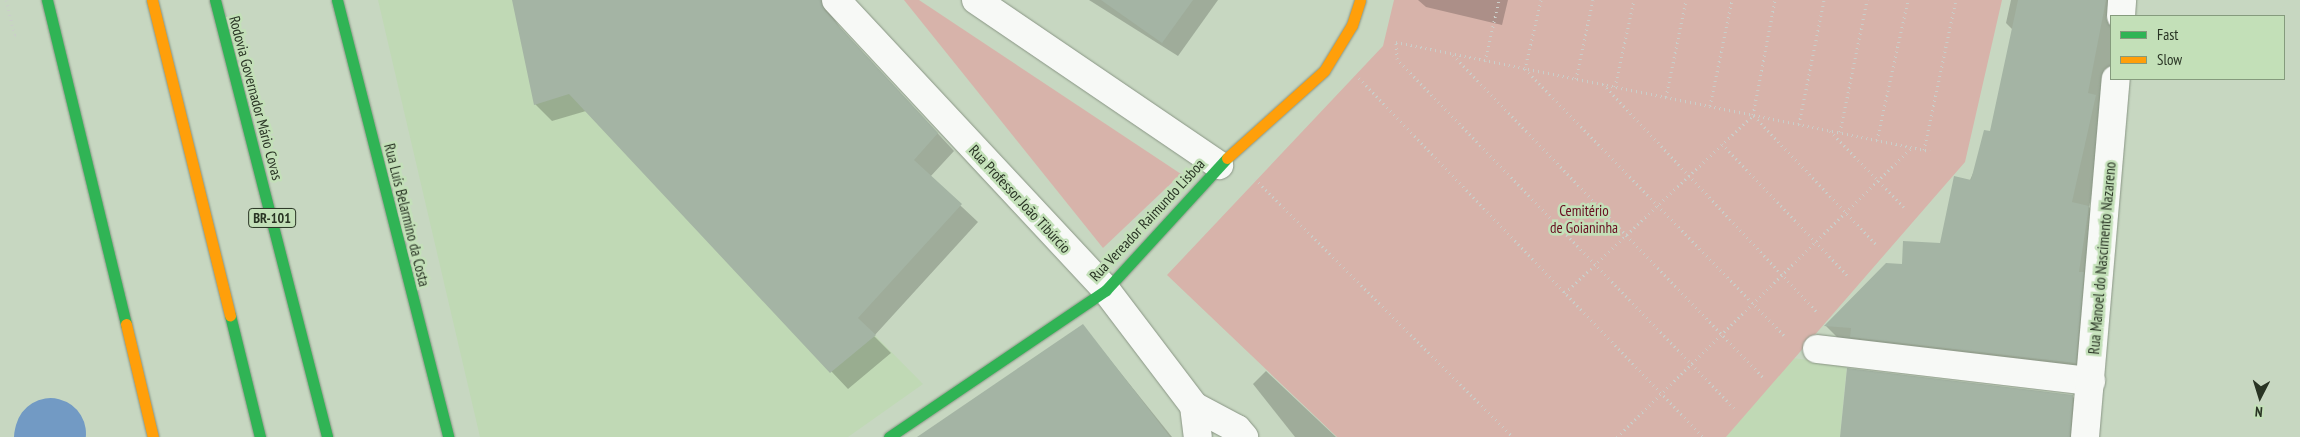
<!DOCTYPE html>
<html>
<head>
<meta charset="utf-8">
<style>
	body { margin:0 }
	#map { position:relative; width:2300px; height:437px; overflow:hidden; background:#c7d7c1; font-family:"PT Sans Narrow",sans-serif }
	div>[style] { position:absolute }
	.built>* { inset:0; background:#c0d9b5 }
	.green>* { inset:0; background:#d7b3aa }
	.shadow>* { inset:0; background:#0003 }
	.river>* { height:71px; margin:-35.5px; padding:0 35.5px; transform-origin:35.5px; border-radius:35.5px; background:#729ac4 }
	.building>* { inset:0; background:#a4b4a4 }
	.path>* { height:3px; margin-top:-1.5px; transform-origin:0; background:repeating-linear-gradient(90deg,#cacec9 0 1px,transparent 0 5px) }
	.roads { filter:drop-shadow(0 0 1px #8a9685) drop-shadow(0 0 1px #8a9685) }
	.street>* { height:28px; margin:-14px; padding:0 14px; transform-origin:14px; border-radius:14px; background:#f7f9f6 }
	.fast>* { height:11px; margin:-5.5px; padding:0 5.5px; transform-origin:5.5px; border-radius:5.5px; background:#30b455 }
	.slow>* { height:11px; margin:-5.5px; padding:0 5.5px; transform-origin:5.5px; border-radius:5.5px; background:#ff9f0a }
	span { translate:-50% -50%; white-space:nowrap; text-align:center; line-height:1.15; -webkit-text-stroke:5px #c3e0b8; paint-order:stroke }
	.shield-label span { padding:1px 4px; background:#c3e0b8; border:1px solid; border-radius:4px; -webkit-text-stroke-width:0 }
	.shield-label { font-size:14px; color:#293424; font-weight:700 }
	.street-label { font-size:15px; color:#293424 }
	.park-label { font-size:15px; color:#680e20 }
	.legend { position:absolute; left:2110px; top:15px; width:175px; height:65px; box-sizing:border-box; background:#c3e0b8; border:1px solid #859b7d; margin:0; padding:6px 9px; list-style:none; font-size:15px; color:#293424 }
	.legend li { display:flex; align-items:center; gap:10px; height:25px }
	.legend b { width:25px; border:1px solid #859b7d }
	.north { position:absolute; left:2235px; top:372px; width:50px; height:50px; -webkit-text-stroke:4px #c3e0b8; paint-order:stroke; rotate:185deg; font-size:14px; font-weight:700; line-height:20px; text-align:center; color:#293424 }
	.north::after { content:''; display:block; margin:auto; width:18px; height:22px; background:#293424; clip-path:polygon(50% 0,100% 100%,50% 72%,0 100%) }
</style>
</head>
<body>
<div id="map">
	<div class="built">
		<div style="clip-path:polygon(378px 0,719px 0,838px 298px,923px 384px,848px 437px,480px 437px)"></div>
		<div style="clip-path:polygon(1791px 358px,1847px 364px,1840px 437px,1726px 437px)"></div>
	</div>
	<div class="green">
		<div style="clip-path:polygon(904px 0,919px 0,1181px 174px,1103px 248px)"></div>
		<div style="clip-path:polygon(1394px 0,2002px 0,1965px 162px,1726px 437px,1337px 437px,1167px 275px,1383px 46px)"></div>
	</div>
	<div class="shadow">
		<div style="clip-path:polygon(513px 0,821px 0,841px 29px,954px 151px,930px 177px,978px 222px,874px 336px,891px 353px,848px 389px,586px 111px,552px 121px,535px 104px)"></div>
		<div style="clip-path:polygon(1089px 0,1218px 0,1178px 56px)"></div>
		<div style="clip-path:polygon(1418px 0,1508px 0,1502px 25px,1426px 7px)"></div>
		<div style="clip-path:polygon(2011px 0,2125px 0,2111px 16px,2111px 111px,2089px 207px,2104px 222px,2090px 378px,1840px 340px,1826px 326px,1903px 265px,1941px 245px,1991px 133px,2013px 30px,2006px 23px)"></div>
		<div style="clip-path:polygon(1083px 326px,1172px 437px,919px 437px)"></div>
		<div style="clip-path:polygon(1266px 371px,1336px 437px,1295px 437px,1253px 384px)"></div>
		<div style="clip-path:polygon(2072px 396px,2087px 411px,2085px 437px,1841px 437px)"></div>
	</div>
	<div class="river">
		<div style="left:49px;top:437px;width:4px;rotate:-76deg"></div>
	</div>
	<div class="building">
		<div style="clip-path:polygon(512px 0,821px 0,825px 11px,938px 133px,914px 160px,962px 204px,858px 318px,876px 335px,830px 373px,569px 94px,534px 105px)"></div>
		<div style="clip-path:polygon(1101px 0,1193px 0,1162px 43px)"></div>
		<div style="clip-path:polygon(2018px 0,2106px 0,2088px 93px,2096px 95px,2072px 202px,2089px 206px,2079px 272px,2084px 272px,2076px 363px,1850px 337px,1851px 328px,1824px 326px,1886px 263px,1902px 264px,1903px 241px,1940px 243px,1954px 176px,1971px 180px,1984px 130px,1990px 131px)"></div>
		<div style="clip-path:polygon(1083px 324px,1170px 437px,917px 437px)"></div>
		<div style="clip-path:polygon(1847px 368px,2073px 395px,2070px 437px,1840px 437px)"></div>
	</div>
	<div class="path">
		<div style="left:6px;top:0;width:36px;rotate:76deg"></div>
		<div style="left:15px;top:35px;width:5px;rotate:-11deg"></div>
		<div style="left:1541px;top:0;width:71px;rotate:103.1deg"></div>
		<div style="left:1525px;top:69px;width:374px;rotate:45.8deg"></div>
		<div style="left:1453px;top:55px;width:447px;rotate:46.1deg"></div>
		<div style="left:1485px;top:61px;width:63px;rotate:-77.1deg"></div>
		<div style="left:1359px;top:78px;width:497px;rotate:46.2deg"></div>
		<div style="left:1576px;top:79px;width:81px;rotate:-77.9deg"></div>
		<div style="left:1603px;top:84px;width:313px;rotate:46.8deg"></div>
		<div style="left:1615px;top:87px;width:89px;rotate:-77.7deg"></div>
		<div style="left:1666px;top:97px;width:99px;rotate:-78.3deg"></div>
		<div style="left:1710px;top:106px;width:108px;rotate:-78.3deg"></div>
		<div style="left:1754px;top:116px;width:177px;rotate:46.4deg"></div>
		<div style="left:1799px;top:124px;width:126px;rotate:-78.6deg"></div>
		<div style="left:1830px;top:131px;width:106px;rotate:45.8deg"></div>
		<div style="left:1840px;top:132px;width:135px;rotate:-78.4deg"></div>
		<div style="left:1877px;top:140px;width:143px;rotate:-77.5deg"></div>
		<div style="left:1722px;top:144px;width:181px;rotate:46.3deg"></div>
		<div style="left:1924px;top:150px;width:153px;rotate:-78deg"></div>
		<div style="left:1255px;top:179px;width:365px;rotate:45deg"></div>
		<div style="left:1565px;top:293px;width:259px;rotate:-43.4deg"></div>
		<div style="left:1753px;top:115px;width:117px;rotate:-79.2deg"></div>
		<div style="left:1734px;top:408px;width:485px;rotate:-134deg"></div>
		<div style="left:1397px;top:59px;width:17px;rotate:-93deg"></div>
		<div style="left:1396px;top:42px;width:545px;rotate:11.54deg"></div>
		<div style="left:1617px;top:437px;width:414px;rotate:-44.5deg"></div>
	</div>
	<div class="roads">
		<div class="street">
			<div style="left:836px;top:0;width:396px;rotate:47deg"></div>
			<div style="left:1106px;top:290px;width:146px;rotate:52.8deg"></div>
			<div style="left:1194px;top:406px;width:49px;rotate:28.1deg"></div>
			<div style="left:1237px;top:429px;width:11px;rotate:49deg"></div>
			<div style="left:976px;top:0;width:294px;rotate:34.2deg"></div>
			<div style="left:2121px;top:16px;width:16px;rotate:-86deg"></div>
			<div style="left:1817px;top:349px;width:276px;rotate:6.7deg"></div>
			<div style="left:1194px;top:406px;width:31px;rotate:83deg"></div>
			<div style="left:2085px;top:437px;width:359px;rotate:-85.1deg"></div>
		</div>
		<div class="fast">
			<div style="left:47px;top:0;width:333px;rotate:76.3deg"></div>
			<div style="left:215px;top:0;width:451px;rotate:75.6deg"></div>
			<div style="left:337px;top:0;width:451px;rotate:75.7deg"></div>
			<div style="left:230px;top:315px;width:126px;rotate:76.2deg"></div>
			<div style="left:889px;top:437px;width:262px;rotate:-34.1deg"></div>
			<div style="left:1106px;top:290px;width:179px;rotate:-47.5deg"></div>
		</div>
		<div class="slow">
			<div style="left:152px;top:0;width:325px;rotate:76.1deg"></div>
			<div style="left:1227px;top:158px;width:130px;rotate:-41.9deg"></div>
			<div style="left:1324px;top:71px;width:54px;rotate:-58.7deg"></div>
			<div style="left:1352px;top:25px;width:26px;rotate:-72deg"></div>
			<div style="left:126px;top:324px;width:116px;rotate:76.6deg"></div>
		</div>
	</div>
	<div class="shield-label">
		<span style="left:272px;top:218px">BR-101</span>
	</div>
	<div class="street-label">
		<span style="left:256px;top:98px;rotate:75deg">Rodovia Governador Mário Covas</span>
		<span style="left:1020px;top:199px;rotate:47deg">Rua Professor João Tibúrcio</span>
		<span style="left:407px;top:215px;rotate:76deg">Rua Luís Belarmino da Costa</span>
		<span style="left:1147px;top:220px;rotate:-47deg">Rua Vereador Raimundo Lisboa</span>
		<span style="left:2102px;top:258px;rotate:-85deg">Rua Manoel do Nascimento Nazareno</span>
	</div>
	<div class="park-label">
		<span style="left:1584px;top:219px">Cemitério<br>de Goianinha</span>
	</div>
	<ul class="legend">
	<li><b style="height:6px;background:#30b455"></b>Fast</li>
	<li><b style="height:6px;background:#ff9f0a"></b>Slow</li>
	</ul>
	<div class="north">N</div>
</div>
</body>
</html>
